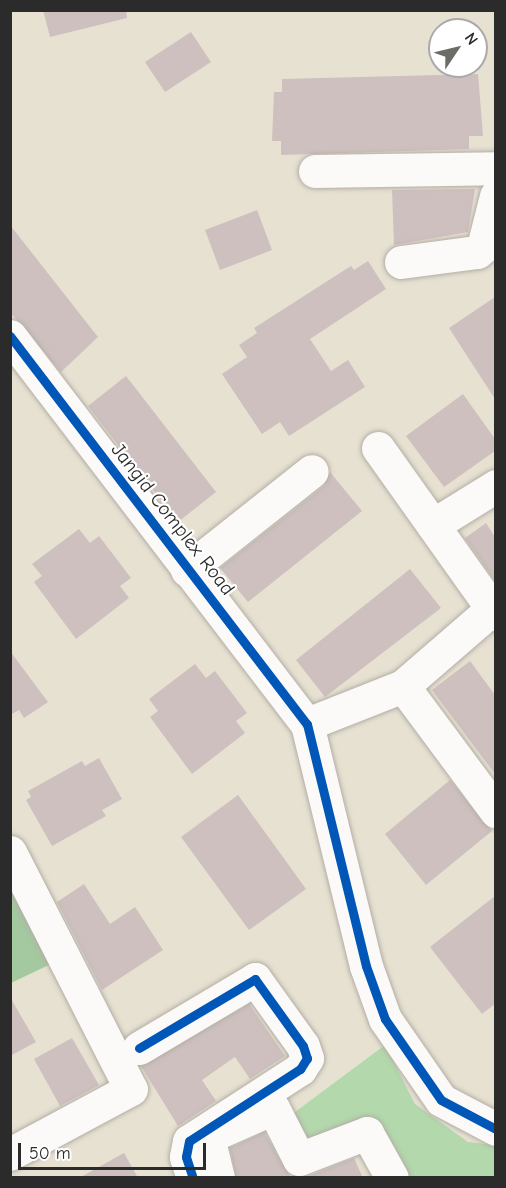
<!DOCTYPE html>
<html>
<head>
<meta charset="utf-8">
<style>
	body { margin:0 }
	#map { position:relative; width:506px; height:1188px; overflow:hidden; background:#e7e1d2; font-family:"Comic Neue",sans-serif }
	div>[style] { position:absolute }
	.green>* { inset:0; background:#b2d8ac }
	.forest>* { inset:0; background:#a4c8a0 }
	.building>* { inset:0; background:#cec0bf }
	.roads { filter:drop-shadow(0 0 2px #b3aea5) drop-shadow(0 0 2px #b3aea5) }
	.minor>* { height:33px; margin:-16.5px; padding:0 16.5px; transform-origin:16.5px; border-radius:16.5px; background:#fbfaf8 }
	.cycleway>* { height:9px; margin:-4.5px; padding:0 4.5px; transform-origin:4.5px; border-radius:4.5px; background:#0057b8 }
	span { translate:-50% -50%; white-space:nowrap; text-align:center; line-height:1.15; -webkit-text-stroke:4.5px #fff; paint-order:stroke }
	.street-label { font-size:20px; color:#2b2b2b }
	.frame { position:absolute; inset:0; border:12px solid #2b2b2b; pointer-events:none }
	.north { position:absolute; left:428px; top:18px; width:60px; height:60px; box-sizing:border-box; background:#fff; border:2px solid #aaa; border-radius:50%; rotate:55deg; font-size:16px; font-weight:700; line-height:24px; text-align:center; color:#2b2b2b }
	.north::after { content:''; display:block; margin:auto; width:21px; height:27px; background:#6d6b65; clip-path:polygon(50% 0,100% 100%,50% 72%,0 100%) }
	.scale { position:absolute; left:18px; top:1143px; width:188px; height:27px; box-sizing:border-box; border:3px solid #2b2b2b; border-top:0; padding-left:8px; font-size:18px; line-height:21px; white-space:nowrap; color:#2b2b2b; -webkit-text-stroke:4px #fff; paint-order:stroke }
</style>
</head>
<body>
<div id="map">
	<div class="green">
		<div style="clip-path:polygon(385px 1045px,415px 1104px,468px 1142px,495px 1145px,495px 1177px,376px 1177px,355px 1132px,301px 1151px,291px 1115px)"></div>
	</div>
	<div class="forest">
		<div style="clip-path:polygon(10px 880px,53px 963px,11px 983px,10px 983px)"></div>
	</div>
	<div class="building">
		<div style="clip-path:polygon(43px 10px,126px 10px,127px 18px,50px 37px)"></div>
		<div style="clip-path:polygon(191px 32px,211px 62px,165px 92px,145px 62px)"></div>
		<div style="clip-path:polygon(478px 74px,483px 136px,469px 136px,469px 149px,281px 155px,281px 141px,272px 141px,274px 92px,282px 92px,282px 79px)"></div>
		<div style="clip-path:polygon(475px 189px,468px 232px,394px 245px,392px 190px)"></div>
		<div style="clip-path:polygon(257px 210px,272px 250px,220px 270px,205px 230px)"></div>
		<div style="clip-path:polygon(10px 225px,98px 337px,61px 372px,10px 312px)"></div>
		<div style="clip-path:polygon(368px 261px,386px 289px,310px 339px,331px 371px,348px 360px,365px 387px,289px 436px,280px 422px,262px 434px,222px 374px,247px 357px,239px 345px,257px 333px,254px 328px,351px 266px,354px 270px)"></div>
		<div style="clip-path:polygon(495px 297px,495px 399px,449px 328px)"></div>
		<div style="clip-path:polygon(126px 376px,216px 492px,178px 522px,88px 406px)"></div>
		<div style="clip-path:polygon(463px 394px,495px 439px,495px 451px,444px 487px,406px 436px)"></div>
		<div style="clip-path:polygon(330px 472px,362px 511px,248px 602px,220px 568px,324px 486px)"></div>
		<div style="clip-path:polygon(486px 523px,495px 537px,495px 581px,465px 538px)"></div>
		<div style="clip-path:polygon(79px 529px,90px 543px,99px 536px,131px 578px,120px 586px,129px 598px,76px 639px,34px 582px,42px 576px,32px 564px)"></div>
		<div style="clip-path:polygon(410px 569px,441px 608px,325px 697px,296px 660px)"></div>
		<div style="clip-path:polygon(10px 651px,48px 702px,24px 718px,19px 710px,10px 715px)"></div>
		<div style="clip-path:polygon(470px 661px,495px 695px,495px 774px,432px 690px)"></div>
		<div style="clip-path:polygon(195px 664px,206px 678px,215px 671px,247px 713px,236px 721px,245px 733px,192px 774px,150px 717px,158px 711px,149px 699px)"></div>
		<div style="clip-path:polygon(99px 758px,122px 799px,102px 810px,106px 816px,52px 846px,26px 800px,31px 797px,28px 791px,82px 761px,85px 766px)"></div>
		<div style="clip-path:polygon(450px 780px,492px 831px,426px 885px,385px 834px)"></div>
		<div style="clip-path:polygon(238px 795px,306px 889px,249px 930px,181px 837px)"></div>
		<div style="clip-path:polygon(84px 884px,110px 924px,135px 907px,163px 950px,102px 990px,57px 902px)"></div>
		<div style="clip-path:polygon(495px 896px,495px 1004px,482px 1014px,430px 947px)"></div>
		<div style="clip-path:polygon(10px 997px,36px 1042px,10px 1056px)"></div>
		<div style="clip-path:polygon(249px 1004px,285px 1056px,250px 1079px,235px 1057px,202px 1080px,216px 1101px,178px 1126px,141px 1066px)"></div>
		<div style="clip-path:polygon(72px 1038px,99px 1085px,60px 1106px,34px 1059px)"></div>
		<div style="clip-path:polygon(264px 1132px,291px 1178px,236px 1178px,230px 1148px)"></div>
		<div style="clip-path:polygon(124px 1153px,138px 1178px,79px 1178px)"></div>
		<div style="clip-path:polygon(354px 1158px,363px 1178px,298px 1178px,306px 1177px)"></div>
	</div>
	<div class="roads">
		<div class="minor">
			<div style="left:315px;top:171px;width:181px;rotate:-0.9deg"></div>
			<div style="left:401px;top:262px;width:77px;rotate:-7.5deg"></div>
			<div style="left:477px;top:252px;width:8px;rotate:-40deg"></div>
			<div style="left:483px;top:247px;width:53px;rotate:-75.7deg"></div>
			<div style="left:10px;top:336px;width:489px;rotate:52.6deg"></div>
			<div style="left:307px;top:724px;width:249px;rotate:76.3deg"></div>
			<div style="left:366px;top:966px;width:56px;rotate:70.3deg"></div>
			<div style="left:385px;top:1019px;width:98px;rotate:55.3deg"></div>
			<div style="left:441px;top:1100px;width:62px;rotate:27.8deg"></div>
			<div style="left:378px;top:448px;width:204px;rotate:54.6deg"></div>
			<div style="left:433px;top:525px;width:74px;rotate:-31.8deg"></div>
			<div style="left:187px;top:570px;width:159px;rotate:-38.4deg"></div>
			<div style="left:403px;top:686px;width:118px;rotate:-40.9deg"></div>
			<div style="left:307px;top:724px;width:103px;rotate:-21.6deg"></div>
			<div style="left:403px;top:686px;width:156px;rotate:53.4deg"></div>
			<div style="left:10px;top:852px;width:266px;rotate:63deg"></div>
			<div style="left:131px;top:1089px;width:137px;rotate:151.8deg"></div>
			<div style="left:139px;top:1048px;width:135px;rotate:-30.7deg"></div>
			<div style="left:255px;top:979px;width:82px;rotate:54.4deg"></div>
			<div style="left:303px;top:1046px;width:13px;rotate:72deg"></div>
			<div style="left:307px;top:1058px;width:13px;rotate:122deg"></div>
			<div style="left:300px;top:1069px;width:132px;rotate:147deg"></div>
			<div style="left:189px;top:1141px;width:16px;rotate:101deg"></div>
			<div style="left:186px;top:1157px;width:22px;rotate:72deg"></div>
			<div style="left:218px;top:1178px;width:42px;rotate:-103.7deg"></div>
			<div style="left:208px;top:1137px;width:71px;rotate:-24deg"></div>
			<div style="left:273px;top:1108px;width:57px;rotate:63deg"></div>
			<div style="left:299px;top:1159px;width:73px;rotate:-20.9deg"></div>
			<div style="left:367px;top:1133px;width:51px;rotate:60.9deg"></div>
		</div>
	</div>
	<div class="cycleway">
		<div style="left:10px;top:336px;width:489px;rotate:52.6deg"></div>
		<div style="left:307px;top:724px;width:249px;rotate:76.3deg"></div>
		<div style="left:366px;top:966px;width:56px;rotate:70.3deg"></div>
		<div style="left:385px;top:1019px;width:98px;rotate:55.3deg"></div>
		<div style="left:441px;top:1100px;width:62px;rotate:27.8deg"></div>
		<div style="left:139px;top:1048px;width:135px;rotate:-30.7deg"></div>
		<div style="left:255px;top:979px;width:82px;rotate:54.4deg"></div>
		<div style="left:303px;top:1046px;width:13px;rotate:72deg"></div>
		<div style="left:307px;top:1058px;width:13px;rotate:122deg"></div>
		<div style="left:300px;top:1069px;width:132px;rotate:147deg"></div>
		<div style="left:189px;top:1141px;width:16px;rotate:101deg"></div>
		<div style="left:186px;top:1157px;width:22px;rotate:72deg"></div>
	</div>
	<div class="street-label">
		<span style="left:173px;top:519px;rotate:52deg">Jangid Complex Road</span>
	</div>
	<div class="frame"></div>
	<div class="north">N</div>
	<div class="scale">50 m</div>
</div>
</body>
</html>
